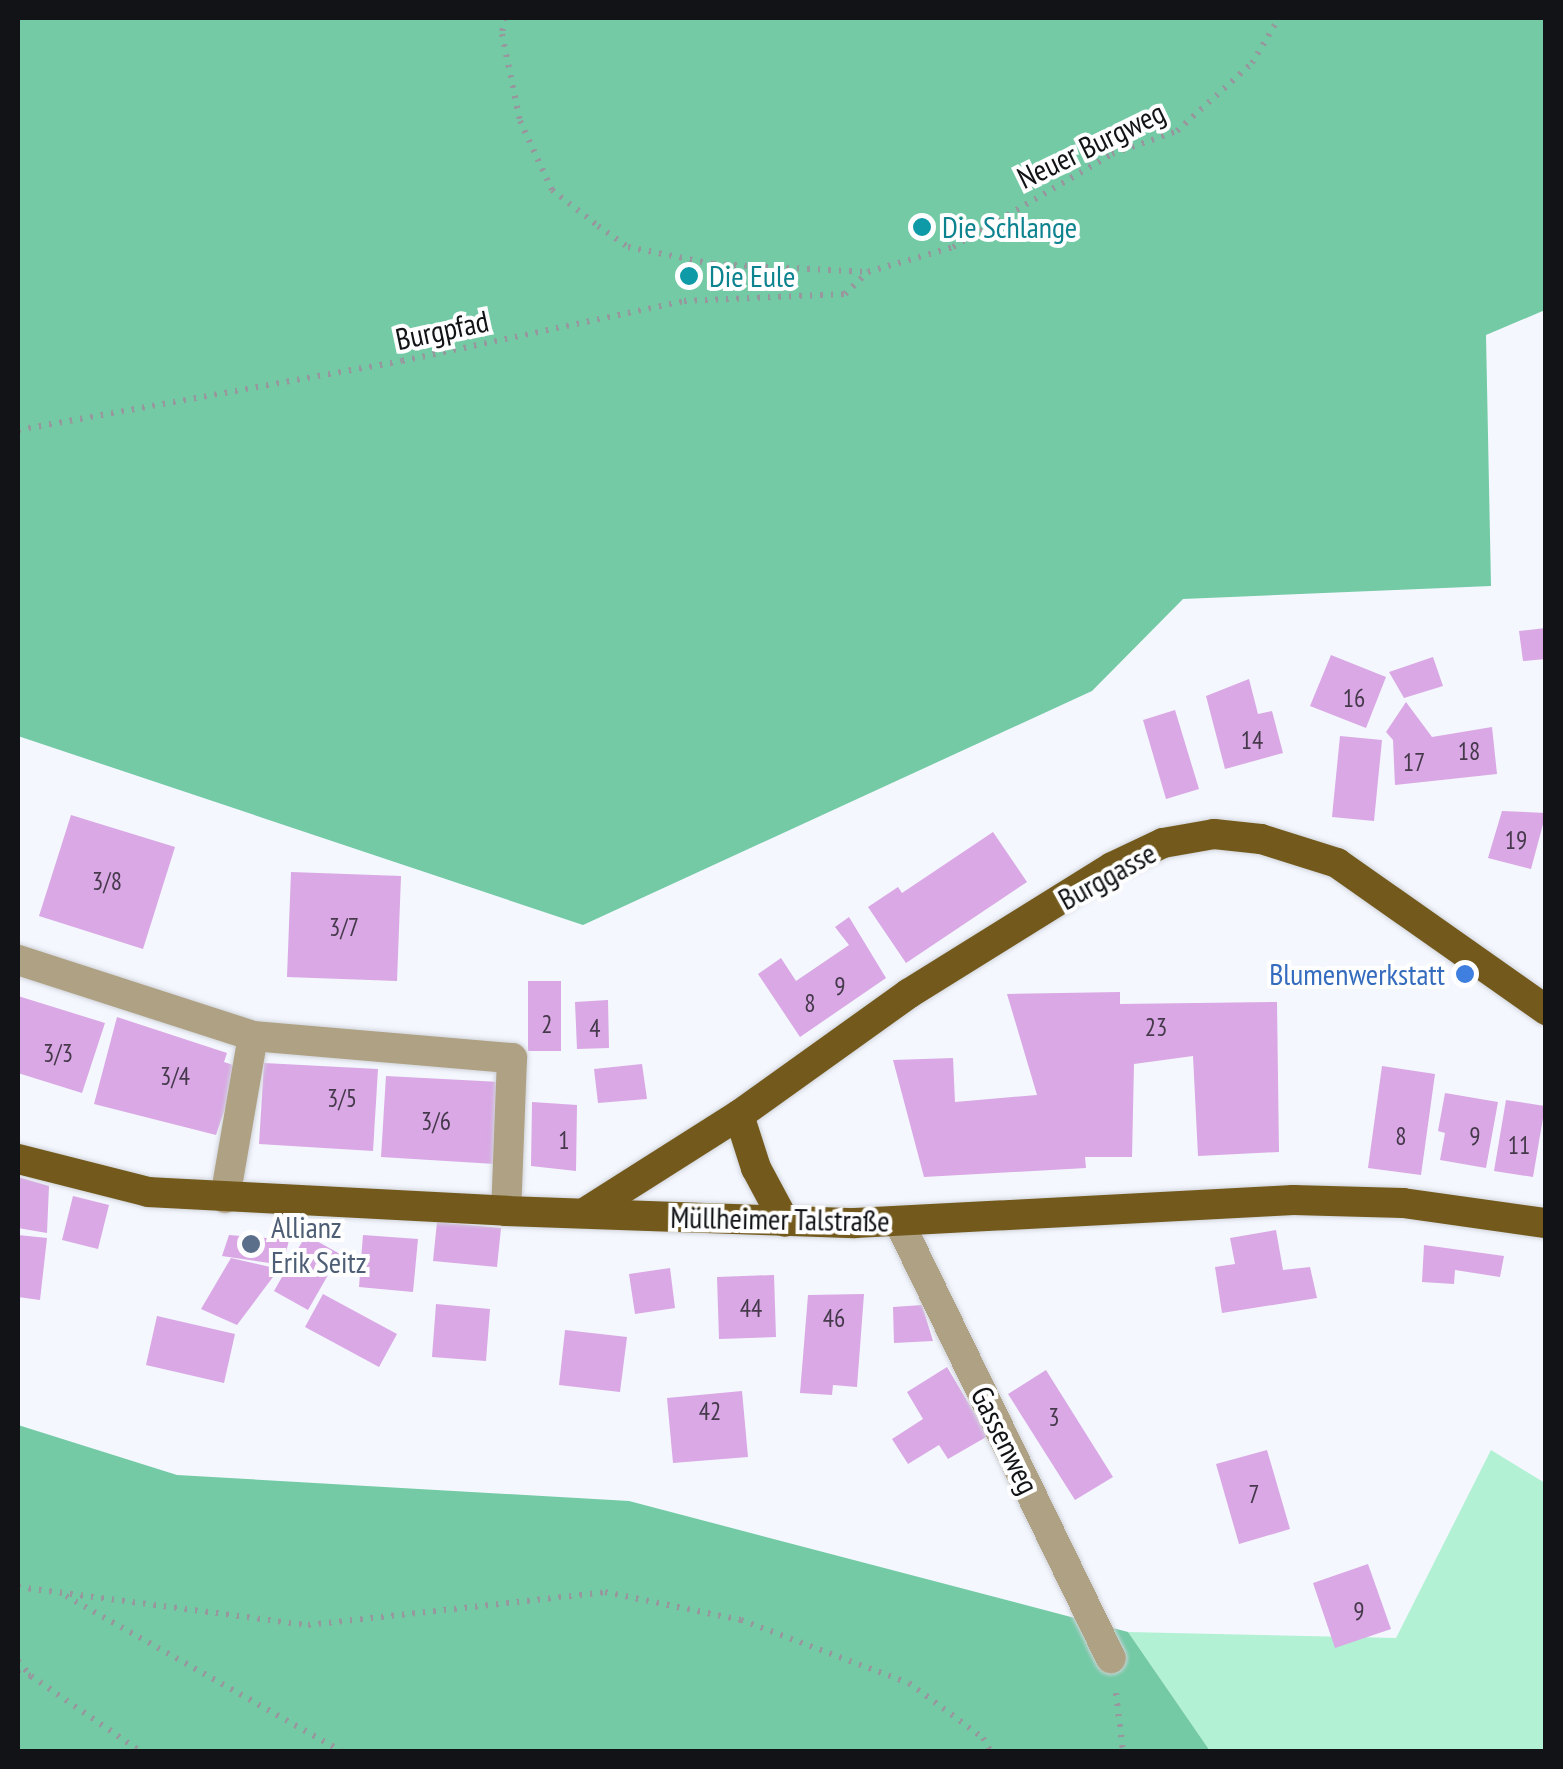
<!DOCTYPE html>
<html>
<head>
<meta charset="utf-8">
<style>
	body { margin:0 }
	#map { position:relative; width:1563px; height:1769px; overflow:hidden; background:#f4f7fe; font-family:"PT Sans Narrow",sans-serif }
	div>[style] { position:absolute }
	.green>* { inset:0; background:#b2f1d4 }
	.forest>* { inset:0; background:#73caa5 }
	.building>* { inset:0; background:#d9a8e5 }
	.path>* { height:6px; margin-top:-3px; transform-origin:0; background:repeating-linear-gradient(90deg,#96989d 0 2.5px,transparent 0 10.5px) }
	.roads { filter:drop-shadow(0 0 2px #d0d3d9) drop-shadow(0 0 2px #d0d3d9) }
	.minor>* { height:30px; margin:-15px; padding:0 15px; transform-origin:15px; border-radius:15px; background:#afa183 }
	.major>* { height:30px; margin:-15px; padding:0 15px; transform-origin:15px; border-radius:15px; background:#735a1c }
	.dots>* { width:28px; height:28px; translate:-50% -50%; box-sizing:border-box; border:5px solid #fff; border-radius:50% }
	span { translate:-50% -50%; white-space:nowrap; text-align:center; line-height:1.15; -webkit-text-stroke:8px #fff; paint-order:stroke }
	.number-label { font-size:25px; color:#44384a }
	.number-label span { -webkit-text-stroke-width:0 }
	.street-label { font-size:30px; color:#121316 }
	.culture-label { font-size:30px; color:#0d838f }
	.left { translate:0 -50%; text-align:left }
	.shop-label { font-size:30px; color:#366cbe }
	.right { translate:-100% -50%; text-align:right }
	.service-label { font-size:30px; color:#4e5e75 }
	.frame { position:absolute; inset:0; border:20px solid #121316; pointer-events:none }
</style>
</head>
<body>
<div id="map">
	<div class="green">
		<div style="clip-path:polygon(1491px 1450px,1545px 1483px,1545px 1751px,1210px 1751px,1128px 1632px,1396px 1638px)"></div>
	</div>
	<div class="forest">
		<div style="clip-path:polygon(18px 18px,1545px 18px,1545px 310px,1486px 335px,1491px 586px,1183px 599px,1092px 691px,583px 925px,18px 736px)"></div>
		<div style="clip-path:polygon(18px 1425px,177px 1475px,629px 1501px,1128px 1632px,1210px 1751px,18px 1751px)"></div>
	</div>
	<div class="building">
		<div style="clip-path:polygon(1546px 628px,1546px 659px,1523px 661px,1519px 631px)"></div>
		<div style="clip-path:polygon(1331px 655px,1386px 677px,1366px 728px,1310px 706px)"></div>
		<div style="clip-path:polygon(1433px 657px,1443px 686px,1404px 698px,1389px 672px)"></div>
		<div style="clip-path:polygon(1249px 679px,1258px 714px,1272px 711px,1283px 753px,1225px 769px,1206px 696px)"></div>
		<div style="clip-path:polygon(1406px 702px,1432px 737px,1492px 727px,1497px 774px,1395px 785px,1393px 740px,1386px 732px)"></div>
		<div style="clip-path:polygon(1175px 710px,1199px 789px,1166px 799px,1143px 720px)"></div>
		<div style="clip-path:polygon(1340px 736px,1382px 740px,1374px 821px,1332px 817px)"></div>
		<div style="clip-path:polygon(1502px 811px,1546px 813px,1531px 869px,1488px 858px)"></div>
		<div style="clip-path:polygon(71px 815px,175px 847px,143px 949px,39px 916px)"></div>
		<div style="clip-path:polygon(993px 832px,1027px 882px,906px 963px,868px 907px,898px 887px,902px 893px)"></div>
		<div style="clip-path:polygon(291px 872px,401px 876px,397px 981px,287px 977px)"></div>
		<div style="clip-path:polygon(849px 917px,886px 978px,800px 1037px,758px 974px,781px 958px,796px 981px,849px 945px,835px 927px)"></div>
		<div style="clip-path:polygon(528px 981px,561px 981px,561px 1051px,528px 1051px)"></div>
		<div style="clip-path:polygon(1120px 992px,1120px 1004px,1277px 1002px,1279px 1152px,1198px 1156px,1193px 1056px,1134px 1064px,1132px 1157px,1085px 1157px,1086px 1168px,924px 1177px,893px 1060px,953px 1058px,955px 1102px,1037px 1095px,1007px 994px)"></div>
		<div style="clip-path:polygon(18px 996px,105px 1023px,82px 1093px,18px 1073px)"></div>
		<div style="clip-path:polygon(608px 1000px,609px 1048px,577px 1049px,575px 1002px)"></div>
		<div style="clip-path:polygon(117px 1017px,227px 1053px,224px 1062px,239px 1067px,216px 1135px,94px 1104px)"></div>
		<div style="clip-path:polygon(264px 1063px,378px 1069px,373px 1151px,259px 1144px)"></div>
		<div style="clip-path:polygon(642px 1064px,647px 1099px,598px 1103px,594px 1069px)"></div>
		<div style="clip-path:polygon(1382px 1066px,1435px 1074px,1421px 1175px,1368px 1168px)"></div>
		<div style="clip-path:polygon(386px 1076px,500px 1082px,495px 1164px,381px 1157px)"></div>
		<div style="clip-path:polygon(1445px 1093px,1498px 1102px,1486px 1168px,1440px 1160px,1445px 1133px,1438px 1131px)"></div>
		<div style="clip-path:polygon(1506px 1100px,1545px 1106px,1533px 1177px,1494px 1171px)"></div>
		<div style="clip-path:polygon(532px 1102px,577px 1105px,576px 1171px,531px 1166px)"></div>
		<div style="clip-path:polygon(18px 1177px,49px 1186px,47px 1233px,18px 1228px)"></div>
		<div style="clip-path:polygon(73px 1196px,109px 1205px,98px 1249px,62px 1240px)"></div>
		<div style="clip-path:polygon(437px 1222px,501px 1228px,497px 1267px,433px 1261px)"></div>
		<div style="clip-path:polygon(1276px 1230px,1283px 1270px,1310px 1267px,1317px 1298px,1222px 1313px,1215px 1267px,1235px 1264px,1230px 1238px)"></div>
		<div style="clip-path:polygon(18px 1235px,47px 1238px,40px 1300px,18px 1297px)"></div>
		<div style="clip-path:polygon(229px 1235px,289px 1240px,283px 1265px,222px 1256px)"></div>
		<div style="clip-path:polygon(306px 1235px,340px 1254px,308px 1310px,274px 1291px)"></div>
		<div style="clip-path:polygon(363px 1235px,418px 1239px,413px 1292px,359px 1287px)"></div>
		<div style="clip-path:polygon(1424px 1245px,1504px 1256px,1500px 1277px,1455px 1270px,1454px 1284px,1422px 1282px)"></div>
		<div style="clip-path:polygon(231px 1258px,279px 1269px,237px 1325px,201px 1309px)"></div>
		<div style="clip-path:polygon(670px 1268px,675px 1308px,635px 1314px,629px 1274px)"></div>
		<div style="clip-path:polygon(774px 1275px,776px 1337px,719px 1339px,717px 1277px)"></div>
		<div style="clip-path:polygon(323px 1294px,397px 1334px,379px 1367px,305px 1327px)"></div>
		<div style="clip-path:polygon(864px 1294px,857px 1387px,833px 1385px,832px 1395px,800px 1393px,808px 1295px)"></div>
		<div style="clip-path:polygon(436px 1304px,490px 1309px,486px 1361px,432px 1357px)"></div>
		<div style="clip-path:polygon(922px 1305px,933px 1341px,894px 1343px,893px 1307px)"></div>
		<div style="clip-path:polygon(157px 1316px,235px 1334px,224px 1383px,146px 1365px)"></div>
		<div style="clip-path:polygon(565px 1330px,627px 1337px,620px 1392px,559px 1385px)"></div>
		<div style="clip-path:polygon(947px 1367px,988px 1436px,948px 1459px,939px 1445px,908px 1464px,892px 1439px,923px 1419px,907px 1392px)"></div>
		<div style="clip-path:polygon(1046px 1370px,1113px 1477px,1075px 1500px,1008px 1394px)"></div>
		<div style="clip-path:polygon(742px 1391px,748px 1457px,673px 1463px,667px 1398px)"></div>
		<div style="clip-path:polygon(1267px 1450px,1290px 1529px,1239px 1544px,1216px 1464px)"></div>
		<div style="clip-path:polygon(1368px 1564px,1391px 1629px,1335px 1648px,1313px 1583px)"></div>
	</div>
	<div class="path">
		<div style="left:504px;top:18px;width:16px;rotate:97deg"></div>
		<div style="left:502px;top:34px;width:89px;rotate:78.3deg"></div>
		<div style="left:520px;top:121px;width:76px;rotate:65.1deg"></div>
		<div style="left:552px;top:190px;width:58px;rotate:38deg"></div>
		<div style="left:598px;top:226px;width:37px;rotate:35deg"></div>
		<div style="left:628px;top:247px;width:87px;rotate:11.3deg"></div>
		<div style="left:713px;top:264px;width:155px;rotate:3deg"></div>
		<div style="left:868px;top:272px;width:89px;rotate:-16.4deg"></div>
		<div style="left:953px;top:247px;width:184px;rotate:-30.3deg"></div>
		<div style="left:1112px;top:154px;width:69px;rotate:-19.5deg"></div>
		<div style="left:1177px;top:131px;width:101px;rotate:-42.2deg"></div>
		<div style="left:1252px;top:63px;width:52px;rotate:-59deg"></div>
		<div style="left:18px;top:430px;width:390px;rotate:-10.2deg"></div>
		<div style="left:402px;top:361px;width:288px;rotate:-12deg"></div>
		<div style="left:684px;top:301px;width:161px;rotate:-2.5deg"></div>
		<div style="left:845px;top:294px;width:32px;rotate:-44deg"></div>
		<div style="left:18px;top:1587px;width:292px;rotate:7.5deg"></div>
		<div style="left:308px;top:1625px;width:299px;rotate:-6.3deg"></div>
		<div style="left:605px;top:1592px;width:139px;rotate:11.6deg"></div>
		<div style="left:741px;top:1620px;width:179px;rotate:20.6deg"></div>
		<div style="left:909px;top:1683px;width:92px;rotate:36.6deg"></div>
		<div style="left:983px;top:1738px;width:16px;rotate:60deg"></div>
		<div style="left:66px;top:1596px;width:318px;rotate:29.4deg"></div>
		<div style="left:18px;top:1661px;width:18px;rotate:49deg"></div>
		<div style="left:18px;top:1673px;width:13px;rotate:13deg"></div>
		<div style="left:31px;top:1676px;width:134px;rotate:34.6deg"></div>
		<div style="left:1116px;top:1693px;width:59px;rotate:83.2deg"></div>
	</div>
	<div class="roads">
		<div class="minor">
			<div style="left:18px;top:960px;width:247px;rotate:17.9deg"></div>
			<div style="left:253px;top:1036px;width:260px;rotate:4.9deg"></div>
			<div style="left:512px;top:1058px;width:153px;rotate:92.2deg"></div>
			<div style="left:225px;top:1198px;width:164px;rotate:-80.2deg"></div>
			<div style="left:899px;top:1222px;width:485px;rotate:64.1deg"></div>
		</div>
		<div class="major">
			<div style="left:739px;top:1115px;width:56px;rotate:72.2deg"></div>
			<div style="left:756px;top:1168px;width:61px;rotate:61.8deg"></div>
			<div style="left:18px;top:1159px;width:134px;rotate:14.2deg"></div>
			<div style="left:148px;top:1192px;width:359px;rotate:3deg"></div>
			<div style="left:506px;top:1211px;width:349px;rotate:2deg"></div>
			<div style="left:855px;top:1223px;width:439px;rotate:-3deg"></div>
			<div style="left:1293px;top:1200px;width:110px;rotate:1.6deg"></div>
			<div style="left:1403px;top:1203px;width:144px;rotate:8deg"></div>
			<div style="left:586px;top:1212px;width:181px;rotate:-32.4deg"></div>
			<div style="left:739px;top:1115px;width:208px;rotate:-35.6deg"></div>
			<div style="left:908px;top:994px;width:240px;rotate:-31.9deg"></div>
			<div style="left:1112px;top:867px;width:56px;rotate:-25.2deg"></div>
			<div style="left:1163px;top:843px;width:52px;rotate:-10deg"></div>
			<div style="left:1214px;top:834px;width:47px;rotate:6.1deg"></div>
			<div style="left:1261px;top:839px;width:80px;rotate:17.5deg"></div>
			<div style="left:1337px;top:863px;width:256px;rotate:35.1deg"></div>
		</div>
	</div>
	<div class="dots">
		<div style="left:922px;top:227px;background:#0f9aa8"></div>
		<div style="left:689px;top:276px;background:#0f9aa8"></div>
		<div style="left:1465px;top:974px;background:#3f7fe0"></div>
		<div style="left:251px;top:1244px;background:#5c6f8a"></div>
	</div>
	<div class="number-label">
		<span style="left:1354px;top:698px">16</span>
		<span style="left:1252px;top:740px">14</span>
		<span style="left:1469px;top:751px">18</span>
		<span style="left:1414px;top:762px">17</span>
		<span style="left:1516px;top:840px">19</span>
		<span style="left:107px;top:881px">3/8</span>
		<span style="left:344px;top:927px">3/7</span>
		<span style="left:840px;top:986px">9</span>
		<span style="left:810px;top:1003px">8</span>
		<span style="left:547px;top:1024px">2</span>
		<span style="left:1156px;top:1027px">23</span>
		<span style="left:595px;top:1028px">4</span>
		<span style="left:58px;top:1053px">3/3</span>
		<span style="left:175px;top:1076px">3/4</span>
		<span style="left:342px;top:1098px">3/5</span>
		<span style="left:436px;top:1121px">3/6</span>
		<span style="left:1401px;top:1136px">8</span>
		<span style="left:1475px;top:1136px">9</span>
		<span style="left:564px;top:1140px">1</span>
		<span style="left:1519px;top:1145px">11</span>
		<span style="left:751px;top:1308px">44</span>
		<span style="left:834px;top:1318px">46</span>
		<span style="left:710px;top:1411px">42</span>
		<span style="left:1054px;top:1417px">3</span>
		<span style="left:1254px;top:1494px">7</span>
		<span style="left:1359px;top:1611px">9</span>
	</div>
	<div class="street-label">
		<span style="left:1091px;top:145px;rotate:-26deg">Neuer Burgweg</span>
		<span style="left:442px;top:330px;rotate:-12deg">Burgpfad</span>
		<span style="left:1107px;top:876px;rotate:-29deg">Burggasse</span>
		<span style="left:780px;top:1219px;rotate:1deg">Müllheimer Talstraße</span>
		<span style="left:1005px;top:1440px;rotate:64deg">Gassenweg</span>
	</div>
	<div class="culture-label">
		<span class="left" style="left:942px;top:227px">Die Schlange</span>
		<span class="left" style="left:709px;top:276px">Die Eule</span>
	</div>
	<div class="shop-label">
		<span class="right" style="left:1445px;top:974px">Blumenwerkstatt</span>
	</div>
	<div class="service-label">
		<span class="left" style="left:271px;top:1244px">Allianz<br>Erik Seitz</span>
	</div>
	<div class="frame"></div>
</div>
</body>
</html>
